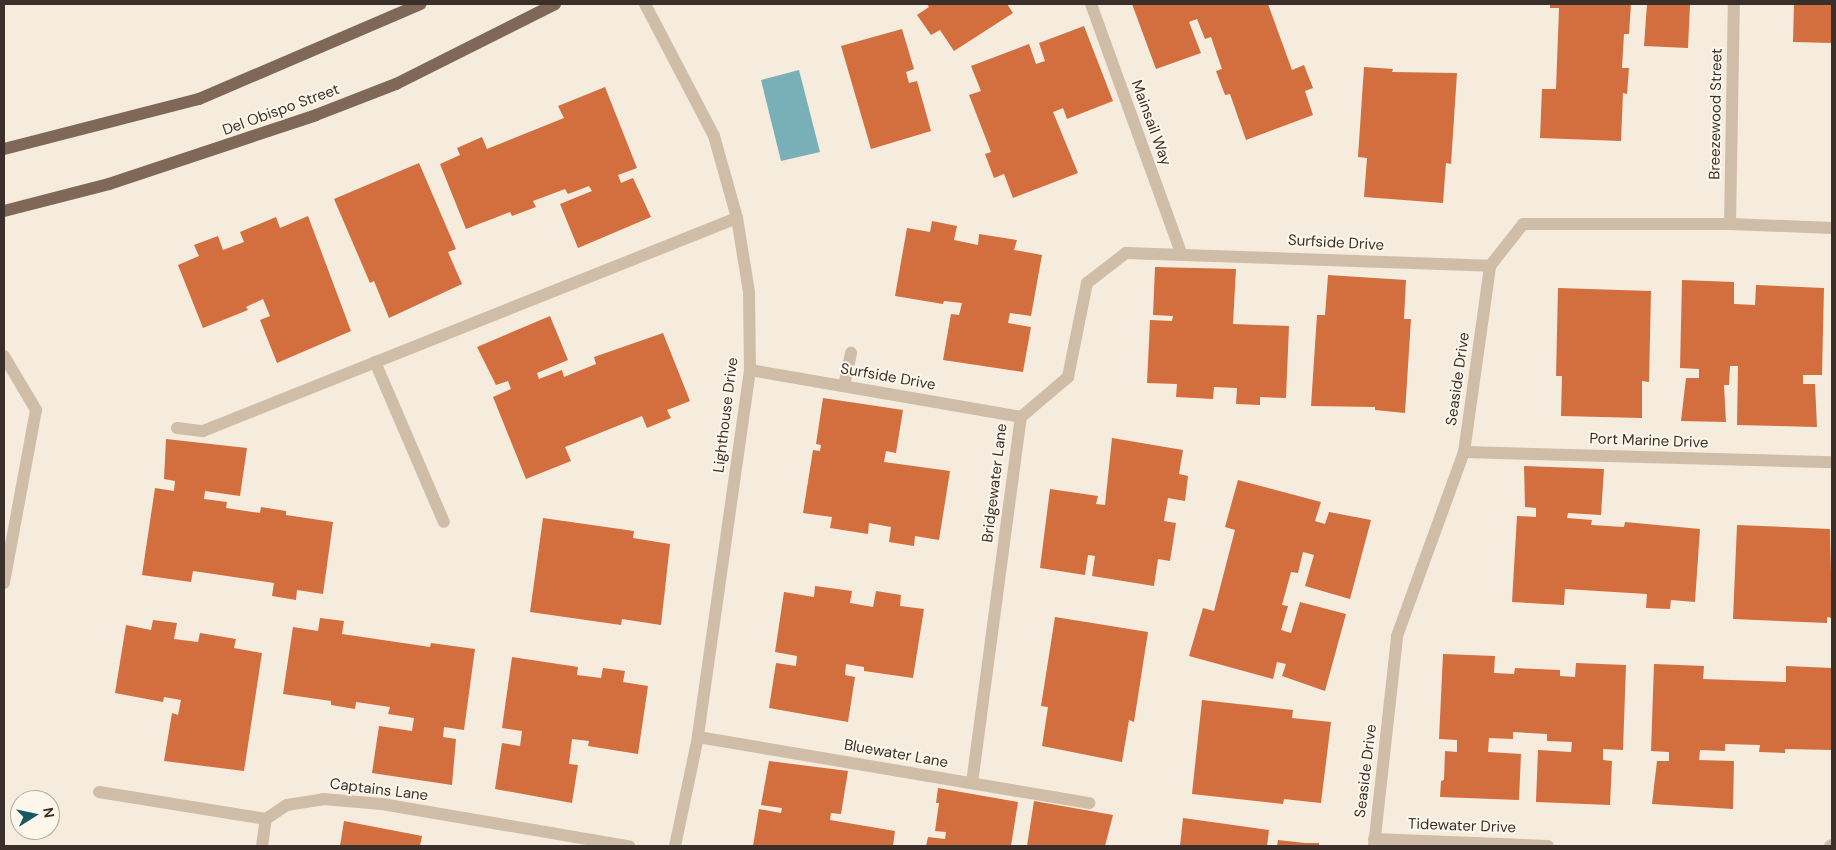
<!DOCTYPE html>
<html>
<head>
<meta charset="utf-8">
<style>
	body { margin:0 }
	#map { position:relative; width:1836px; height:850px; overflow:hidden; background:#f5ecde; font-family:"DM Sans",sans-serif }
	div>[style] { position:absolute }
	.water>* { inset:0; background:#79afb6 }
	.building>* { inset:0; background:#d36e3e }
	.service>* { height:12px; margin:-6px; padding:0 6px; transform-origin:6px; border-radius:6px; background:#cfbda8 }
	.minor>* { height:12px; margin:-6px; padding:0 6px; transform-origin:6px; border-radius:6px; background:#cfbda8 }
	.primary>* { height:12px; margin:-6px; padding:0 6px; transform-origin:6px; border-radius:6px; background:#7f6858 }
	span { translate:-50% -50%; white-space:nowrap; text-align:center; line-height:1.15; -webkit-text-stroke:4px #fcf6eb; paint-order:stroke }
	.street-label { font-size:15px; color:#3b3029 }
	.frame { position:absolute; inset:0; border:5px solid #3b3029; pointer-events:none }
	.north { position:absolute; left:10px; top:790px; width:50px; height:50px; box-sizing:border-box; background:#fcf6eb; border:1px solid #afa79d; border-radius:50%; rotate:80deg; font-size:14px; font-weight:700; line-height:20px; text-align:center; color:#3b3029 }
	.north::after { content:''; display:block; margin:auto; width:18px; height:22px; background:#195862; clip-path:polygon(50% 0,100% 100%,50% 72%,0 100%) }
</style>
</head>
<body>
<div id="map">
	<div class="water">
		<div style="clip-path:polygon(799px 70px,820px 152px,781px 161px,761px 80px)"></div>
	</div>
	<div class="building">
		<div style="clip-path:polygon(927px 4px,1007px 4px,1013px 13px,954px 51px,940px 30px,931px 35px,917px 15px,929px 7px)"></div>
		<div style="clip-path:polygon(1132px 4px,1268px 4px,1292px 70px,1304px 65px,1313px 88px,1305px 91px,1313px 115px,1246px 140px,1230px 94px,1225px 95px,1216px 71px,1222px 69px,1211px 37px,1205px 39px,1197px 19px,1189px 22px,1201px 53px,1156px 69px)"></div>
		<div style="clip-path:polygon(1550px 4px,1631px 4px,1629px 34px,1624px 34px,1622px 68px,1629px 68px,1627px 94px,1623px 93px,1621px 141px,1540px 138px,1542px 89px,1556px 89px,1559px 8px,1550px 8px)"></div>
		<div style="clip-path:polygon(1647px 4px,1690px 4px,1688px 48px,1644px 46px)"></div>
		<div style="clip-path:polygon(1794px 4px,1832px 4px,1832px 43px,1793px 42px)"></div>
		<div style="clip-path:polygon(1084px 26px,1113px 101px,1067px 119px,1063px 108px,1053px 112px,1078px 173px,1013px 198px,1004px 174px,994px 178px,985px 154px,991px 152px,969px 95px,981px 91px,971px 66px,1029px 44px,1036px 64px,1045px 61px,1039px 43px)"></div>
		<div style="clip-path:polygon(902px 29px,914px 69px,906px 72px,909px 83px,917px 81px,931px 131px,871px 149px,841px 46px)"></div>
		<div style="clip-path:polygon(1364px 67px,1393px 69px,1392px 72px,1457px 73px,1451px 164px,1446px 163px,1443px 203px,1364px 197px,1367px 158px,1358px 157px)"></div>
		<div style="clip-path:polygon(605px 87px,637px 168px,618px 175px,621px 183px,633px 178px,651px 217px,578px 248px,560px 204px,592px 191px,589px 186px,568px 194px,565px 189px,533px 201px,536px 207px,512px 216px,510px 212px,466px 229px,440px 164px,460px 155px,457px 148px,482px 137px,487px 149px,564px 118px,558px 106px)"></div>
		<div style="clip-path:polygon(419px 163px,456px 249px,448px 252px,462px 284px,389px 318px,374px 281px,370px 283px,334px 199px)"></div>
		<div style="clip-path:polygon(308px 216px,351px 331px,277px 363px,260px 320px,270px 316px,263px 299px,246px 307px,248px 310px,203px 328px,178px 265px,199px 256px,194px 245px,218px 236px,223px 250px,244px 242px,240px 232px,276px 217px,280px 228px)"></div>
		<div style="clip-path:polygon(932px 221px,957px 226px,954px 240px,978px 245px,979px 234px,1017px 240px,1014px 250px,1042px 255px,1031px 316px,1010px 313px,1008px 323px,1031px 327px,1023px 372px,943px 360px,951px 314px,959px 315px,962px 303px,944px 301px,943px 304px,895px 296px,907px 228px,930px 232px)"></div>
		<div style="clip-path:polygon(1155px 267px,1236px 269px,1233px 324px,1289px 326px,1286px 398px,1260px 397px,1260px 405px,1236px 404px,1237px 388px,1214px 387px,1213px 399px,1176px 397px,1177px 384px,1147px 383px,1150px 320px,1172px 321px,1173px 316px,1153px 315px)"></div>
		<div style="clip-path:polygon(1328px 275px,1406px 280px,1404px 319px,1411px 319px,1405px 413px,1375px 410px,1375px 407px,1311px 406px,1317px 315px,1325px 315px)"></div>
		<div style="clip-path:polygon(1682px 280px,1734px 282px,1734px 304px,1755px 305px,1756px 285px,1824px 288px,1822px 375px,1803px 375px,1803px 384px,1815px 384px,1817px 427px,1737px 425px,1738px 366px,1730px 366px,1729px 385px,1724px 385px,1726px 422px,1681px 421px,1686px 378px,1699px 378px,1699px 369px,1680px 368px)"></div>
		<div style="clip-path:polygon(1558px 288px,1651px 291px,1649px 382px,1642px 381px,1642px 418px,1561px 416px,1562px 376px,1556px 376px)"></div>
		<div style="clip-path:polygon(550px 316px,568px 360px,537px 373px,539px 379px,562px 370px,564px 377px,596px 364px,594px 357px,663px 333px,690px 401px,667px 410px,671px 418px,647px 428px,642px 416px,565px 447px,571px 461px,526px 479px,493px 397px,511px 389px,508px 381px,496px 385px,477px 347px)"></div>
		<div style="clip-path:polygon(823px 398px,903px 410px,896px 453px,886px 451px,884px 462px,950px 471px,939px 540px,915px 536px,914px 546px,889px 542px,891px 527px,869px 523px,868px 534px,830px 528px,832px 517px,803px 513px,813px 450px,820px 451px,821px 445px,816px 444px)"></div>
		<div style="clip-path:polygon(1112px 438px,1183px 450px,1179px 474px,1188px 476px,1185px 501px,1168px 498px,1164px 521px,1176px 523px,1170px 561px,1158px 559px,1154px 586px,1092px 576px,1095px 556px,1088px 555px,1085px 575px,1040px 568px,1050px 489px,1098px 496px,1096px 504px,1105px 505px)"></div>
		<div style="clip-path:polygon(166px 439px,247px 448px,240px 496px,205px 491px,204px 499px,227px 502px,226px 508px,260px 513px,261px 507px,286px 511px,286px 515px,333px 522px,323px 594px,297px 590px,296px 600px,272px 596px,274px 583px,193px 571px,191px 582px,142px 575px,155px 488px,174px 491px,175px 481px,164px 479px)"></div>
		<div style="clip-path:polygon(1524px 466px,1604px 469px,1601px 515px,1568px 513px,1567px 518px,1592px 520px,1591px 525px,1624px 527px,1625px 522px,1700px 529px,1695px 602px,1671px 600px,1670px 609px,1646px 608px,1647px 594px,1565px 589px,1564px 605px,1512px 602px,1517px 516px,1536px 517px,1536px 508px,1525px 507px)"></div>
		<div style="clip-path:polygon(1238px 480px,1321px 502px,1315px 521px,1325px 524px,1329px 512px,1371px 520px,1350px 599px,1305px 586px,1314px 555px,1303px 552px,1298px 573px,1291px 572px,1282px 605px,1288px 606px,1281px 630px,1291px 633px,1300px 602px,1346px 614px,1325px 691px,1282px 676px,1286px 664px,1277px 662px,1273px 679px,1189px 656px,1203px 608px,1214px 611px,1235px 530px,1225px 527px)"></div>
		<div style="clip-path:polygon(543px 518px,634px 531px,633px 538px,670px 544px,661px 625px,622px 619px,621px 625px,530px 612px)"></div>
		<div style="clip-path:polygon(1737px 525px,1830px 529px,1832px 618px,1827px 617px,1827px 623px,1733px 619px)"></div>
		<div style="clip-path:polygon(815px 586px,852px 591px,850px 603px,873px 607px,876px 591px,901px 595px,900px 606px,924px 609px,913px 678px,864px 671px,864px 667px,846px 664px,845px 675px,855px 677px,848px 722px,769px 708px,776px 663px,796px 666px,797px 656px,775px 652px,784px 592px,814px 597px)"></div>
		<div style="clip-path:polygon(1055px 617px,1148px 632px,1134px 722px,1129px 720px,1122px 762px,1042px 746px,1048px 707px,1041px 706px)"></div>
		<div style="clip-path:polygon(320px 618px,344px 621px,342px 634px,430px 647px,431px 643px,475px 649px,464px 730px,444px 727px,443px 737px,456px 739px,452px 785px,372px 773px,379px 726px,412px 731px,414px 718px,388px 714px,390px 707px,356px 702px,355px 709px,331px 705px,331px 701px,283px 694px,293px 627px,318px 631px)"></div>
		<div style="clip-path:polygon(153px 620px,177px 623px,174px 639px,198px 642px,200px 633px,236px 639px,234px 648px,262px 653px,244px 771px,164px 761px,172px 713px,178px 715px,181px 700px,164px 697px,163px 702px,115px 693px,126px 625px,151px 630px)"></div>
		<div style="clip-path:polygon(1443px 654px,1495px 656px,1494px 673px,1514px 674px,1515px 668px,1560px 670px,1560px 676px,1575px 677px,1576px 663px,1626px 665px,1623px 750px,1603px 749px,1603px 760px,1612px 761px,1610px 805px,1536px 802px,1538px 750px,1571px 752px,1572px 742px,1547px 741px,1547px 734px,1513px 732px,1513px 739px,1489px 738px,1488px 752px,1521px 754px,1519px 800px,1440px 797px,1441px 781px,1444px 780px,1445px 751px,1457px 752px,1457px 740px,1439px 739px)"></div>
		<div style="clip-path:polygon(512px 657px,578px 667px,577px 675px,601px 678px,603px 668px,625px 671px,623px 682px,648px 686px,638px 754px,588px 746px,589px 741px,572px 739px,569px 764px,578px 765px,572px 803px,495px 789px,502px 743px,520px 746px,522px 731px,502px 728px)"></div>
		<div style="clip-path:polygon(1654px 664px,1704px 666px,1703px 679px,1786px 682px,1786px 666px,1832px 668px,1832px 750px,1785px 749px,1785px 753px,1759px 752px,1760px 745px,1725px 744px,1725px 751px,1700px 750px,1699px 760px,1734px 761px,1733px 809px,1652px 804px,1657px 761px,1669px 761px,1669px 752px,1651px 751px)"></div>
		<div style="clip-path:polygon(1202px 700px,1293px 710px,1292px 718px,1331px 722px,1321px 803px,1284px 799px,1283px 804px,1192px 794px)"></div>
		<div style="clip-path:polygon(769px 761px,848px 771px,841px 814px,831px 813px,830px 820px,895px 831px,893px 846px,753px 846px,759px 809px,781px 813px,782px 808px,761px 805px)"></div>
		<div style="clip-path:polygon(938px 788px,1018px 802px,1011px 846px,926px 846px,928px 837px,945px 839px,946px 832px,935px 831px,939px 803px,936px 803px)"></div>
		<div style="clip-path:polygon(1034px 801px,1113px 815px,1105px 846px,1027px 846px)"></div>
		<div style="clip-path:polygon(1183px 818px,1269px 830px,1267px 846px,1180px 846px)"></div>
		<div style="clip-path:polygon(344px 821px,422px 836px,420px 846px,340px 846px)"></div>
		<div style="clip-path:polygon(1278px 840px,1305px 843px,1319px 843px,1319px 846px,1277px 846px)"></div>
	</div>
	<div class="service">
		<div style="left:375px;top:362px;width:174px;rotate:66.7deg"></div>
		<div style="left:844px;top:386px;width:34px;rotate:-78deg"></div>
	</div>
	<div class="minor">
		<div style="left:645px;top:4px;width:149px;rotate:62.4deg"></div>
		<div style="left:714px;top:136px;width:85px;rotate:74.3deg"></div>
		<div style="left:737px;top:218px;width:75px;rotate:80.8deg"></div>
		<div style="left:749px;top:292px;width:78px;rotate:89.3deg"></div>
		<div style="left:750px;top:370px;width:371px;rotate:98.1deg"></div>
		<div style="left:698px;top:737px;width:111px;rotate:101.9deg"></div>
		<div style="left:1091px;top:4px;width:265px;rotate:70.1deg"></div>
		<div style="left:1730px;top:224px;width:220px;rotate:-89deg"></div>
		<div style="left:4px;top:356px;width:63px;rotate:59.3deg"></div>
		<div style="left:36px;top:410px;width:176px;rotate:100.5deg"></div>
		<div style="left:750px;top:370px;width:275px;rotate:9.8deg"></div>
		<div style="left:177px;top:428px;width:26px;rotate:7deg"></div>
		<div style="left:203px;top:431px;width:575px;rotate:-21.75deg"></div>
		<div style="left:1464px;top:452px;width:368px;rotate:1.6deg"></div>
		<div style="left:698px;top:737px;width:397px;rotate:9.6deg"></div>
		<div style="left:972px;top:783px;width:369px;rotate:-82.4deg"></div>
		<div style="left:1021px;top:417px;width:62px;rotate:-40.4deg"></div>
		<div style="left:1068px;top:377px;width:96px;rotate:-78.6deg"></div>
		<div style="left:1087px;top:283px;width:49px;rotate:-37.6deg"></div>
		<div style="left:1126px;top:253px;width:364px;rotate:2deg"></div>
		<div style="left:99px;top:792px;width:169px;rotate:9.2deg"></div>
		<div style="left:266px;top:819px;width:25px;rotate:-34deg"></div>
		<div style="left:287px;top:805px;width:36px;rotate:-9deg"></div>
		<div style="left:323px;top:799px;width:59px;rotate:4.8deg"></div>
		<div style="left:382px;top:804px;width:251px;rotate:9.7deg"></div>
		<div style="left:1374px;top:839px;width:174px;rotate:2.3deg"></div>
		<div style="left:262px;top:846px;width:27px;rotate:-82deg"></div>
		<div style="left:1374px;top:846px;width:211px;rotate:-83.7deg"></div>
		<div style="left:1397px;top:636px;width:196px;rotate:-70deg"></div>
		<div style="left:1464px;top:452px;width:188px;rotate:-82deg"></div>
		<div style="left:1490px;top:266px;width:53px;rotate:-51.8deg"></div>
		<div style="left:1523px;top:224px;width:207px"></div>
		<div style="left:1730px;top:224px;width:102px;rotate:2.2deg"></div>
		<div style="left:1830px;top:846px;width:2px;rotate:-27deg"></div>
	</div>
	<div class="primary">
		<div style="left:4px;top:149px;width:201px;rotate:-14.4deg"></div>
		<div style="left:199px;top:99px;width:241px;rotate:-23.2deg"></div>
		<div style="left:4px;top:211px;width:108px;rotate:-14.4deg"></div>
		<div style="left:109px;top:184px;width:218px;rotate:-18.4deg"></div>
		<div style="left:316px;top:115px;width:86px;rotate:-21.2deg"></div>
		<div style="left:396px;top:84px;width:178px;rotate:-26.7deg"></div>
	</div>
	<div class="street-label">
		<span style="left:281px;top:110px;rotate:-20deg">Del Obispo Street</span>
		<span style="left:1716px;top:114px;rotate:-89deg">Breezewood Street</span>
		<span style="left:1151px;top:123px;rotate:70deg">Mainsail Way</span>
		<span style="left:1336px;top:243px;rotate:3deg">Surfside Drive</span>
		<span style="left:888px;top:377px;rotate:10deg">Surfside Drive</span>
		<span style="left:1458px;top:379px;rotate:-82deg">Seaside Drive</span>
		<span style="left:726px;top:415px;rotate:-83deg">Lighthouse Drive</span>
		<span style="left:1649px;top:441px;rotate:2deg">Port Marine Drive</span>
		<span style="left:995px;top:483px;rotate:-83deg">Bridgewater Lane</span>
		<span style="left:896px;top:754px;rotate:10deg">Bluewater Lane</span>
		<span style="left:1366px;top:771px;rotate:-83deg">Seaside Drive</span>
		<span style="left:379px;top:790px;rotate:7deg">Captains Lane</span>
		<span style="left:1462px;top:826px;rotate:2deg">Tidewater Drive</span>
	</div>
	<div class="frame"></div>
	<div class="north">N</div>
</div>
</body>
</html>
